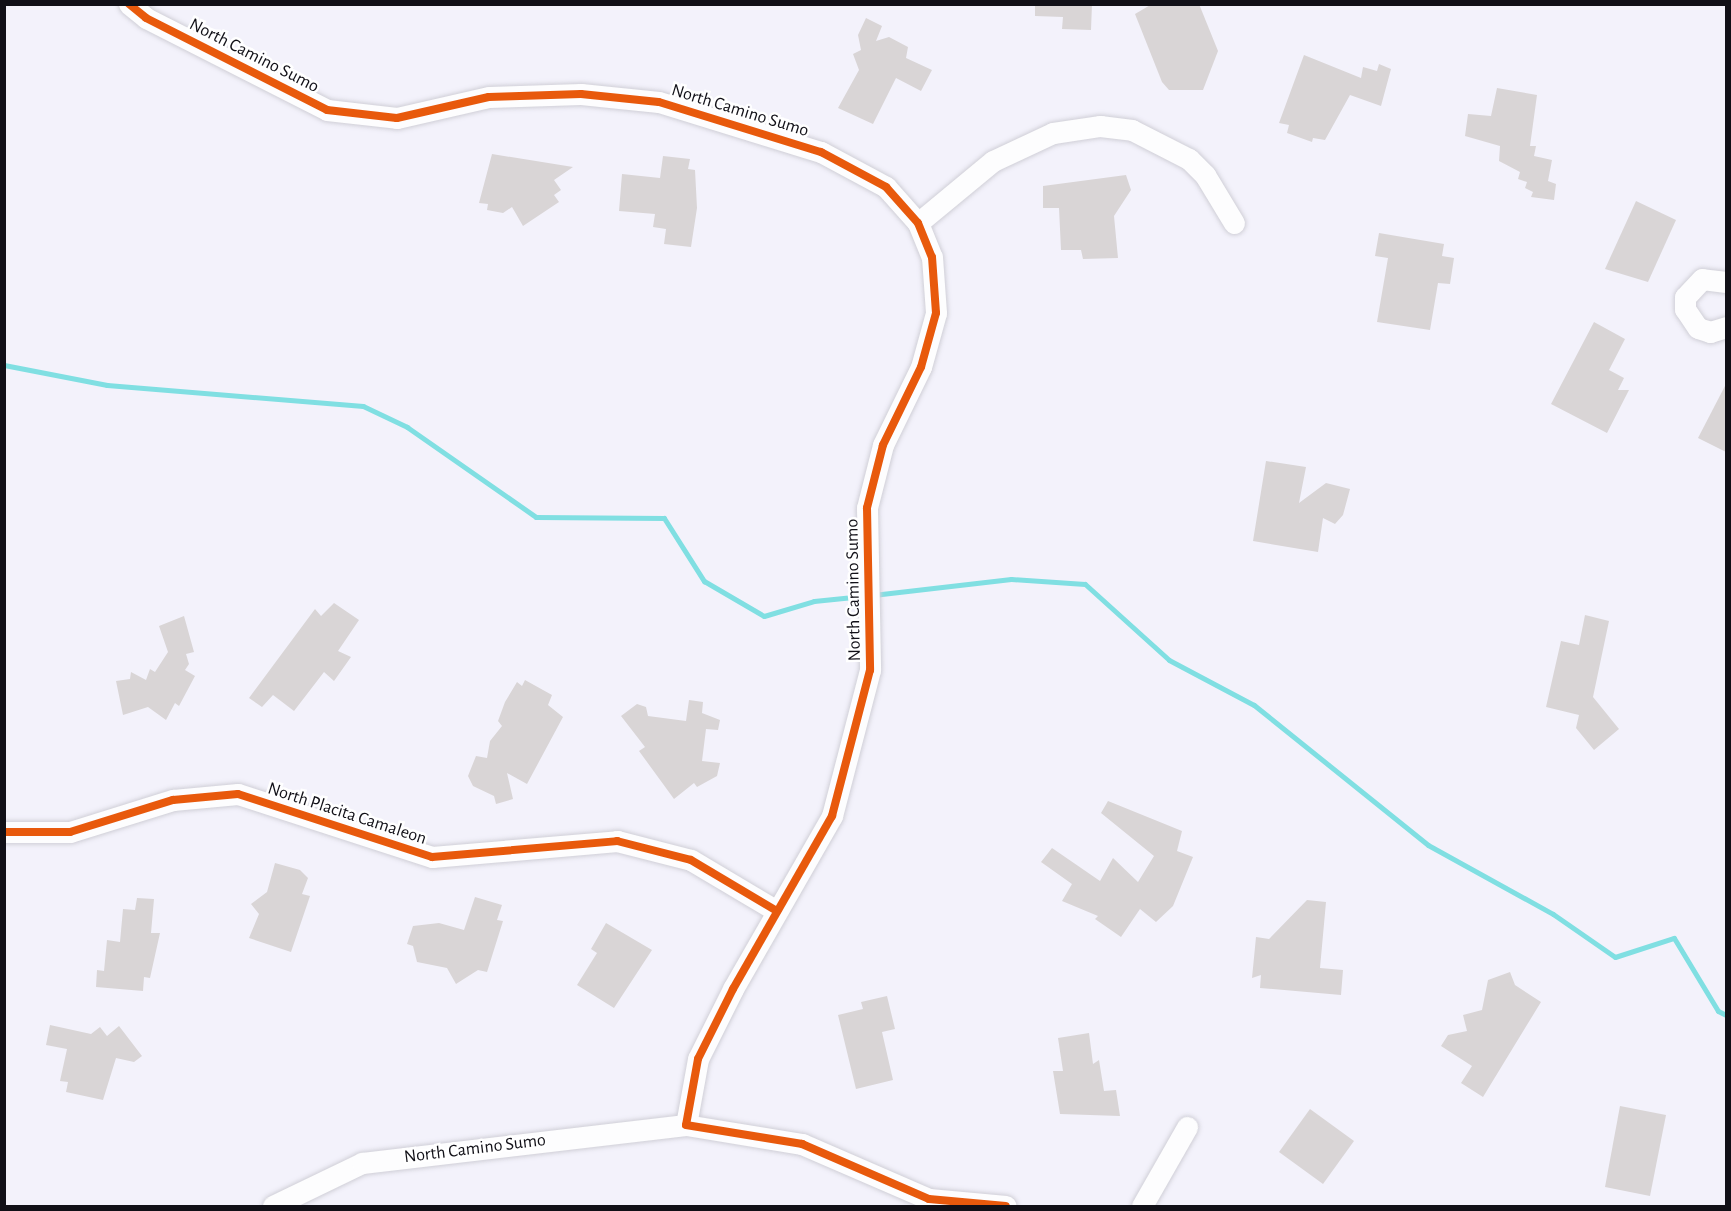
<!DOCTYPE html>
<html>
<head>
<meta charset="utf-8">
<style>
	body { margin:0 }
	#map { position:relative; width:1731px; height:1211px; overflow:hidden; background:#f3f2fb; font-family:"Alegreya Sans",sans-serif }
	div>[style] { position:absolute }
	.stream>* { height:5px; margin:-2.5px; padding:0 2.5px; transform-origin:2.5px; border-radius:2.5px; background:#80dfe2 }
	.building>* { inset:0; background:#d9d5d6 }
	.roads { filter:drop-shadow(0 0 2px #d0cfd7) drop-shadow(0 0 2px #d0cfd7) }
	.minor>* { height:21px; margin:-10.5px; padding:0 10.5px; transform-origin:10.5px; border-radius:10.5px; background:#fdfdfe }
	.cycleway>* { height:8px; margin:-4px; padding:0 4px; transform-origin:4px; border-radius:4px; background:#e8590c }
	span { translate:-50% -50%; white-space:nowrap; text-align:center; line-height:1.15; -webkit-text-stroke:5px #fff; paint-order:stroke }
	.street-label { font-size:18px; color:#111017 }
	.frame { position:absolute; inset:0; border:6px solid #111017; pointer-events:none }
</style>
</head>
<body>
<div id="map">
	<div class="stream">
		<div style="left:4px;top:365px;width:105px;rotate:11deg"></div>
		<div style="left:107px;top:385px;width:257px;rotate:4.7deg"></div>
		<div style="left:363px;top:406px;width:49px;rotate:25.5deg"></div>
		<div style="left:407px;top:427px;width:157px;rotate:34.9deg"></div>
		<div style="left:536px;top:517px;width:128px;rotate:0.4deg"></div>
		<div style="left:664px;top:518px;width:75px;rotate:57.6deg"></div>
		<div style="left:704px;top:581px;width:69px;rotate:30.3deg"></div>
		<div style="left:764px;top:616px;width:52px;rotate:-16.7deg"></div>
		<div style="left:814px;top:601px;width:49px;rotate:-5.8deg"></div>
		<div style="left:873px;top:595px;width:139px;rotate:-6.6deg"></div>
		<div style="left:1011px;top:579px;width:74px;rotate:3.9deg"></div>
		<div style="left:1085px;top:584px;width:113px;rotate:42.1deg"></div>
		<div style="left:1169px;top:660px;width:96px;rotate:27.9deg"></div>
		<div style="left:1254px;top:705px;width:223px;rotate:38.8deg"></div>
		<div style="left:1428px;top:845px;width:143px;rotate:28.9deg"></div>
		<div style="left:1553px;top:914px;width:75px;rotate:34.7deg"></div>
		<div style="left:1615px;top:957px;width:62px;rotate:-17.9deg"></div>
		<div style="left:1674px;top:938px;width:85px;rotate:58.9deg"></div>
		<div style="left:1718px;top:1011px;width:9px;rotate:27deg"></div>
	</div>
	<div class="building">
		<div style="clip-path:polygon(1035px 4px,1092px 4px,1091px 30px,1062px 29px,1063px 17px,1035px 16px)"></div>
		<div style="clip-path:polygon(1152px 4px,1199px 4px,1218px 51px,1203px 90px,1169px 90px,1162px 82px,1135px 14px)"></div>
		<div style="clip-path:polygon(866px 18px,882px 26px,876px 41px,889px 37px,908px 47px,906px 58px,932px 70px,921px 91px,896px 78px,873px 124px,838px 108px,859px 70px,853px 54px,861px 50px,858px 35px)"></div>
		<div style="clip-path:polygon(1304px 55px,1361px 78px,1363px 67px,1377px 71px,1379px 64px,1391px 69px,1381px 106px,1350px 95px,1325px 140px,1313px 138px,1312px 142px,1287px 133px,1289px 125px,1279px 123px)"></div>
		<div style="clip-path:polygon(1497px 88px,1537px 95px,1530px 146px,1536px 146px,1534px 156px,1552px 160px,1548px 181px,1556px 184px,1554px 200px,1531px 197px,1533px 192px,1525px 188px,1527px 182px,1518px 179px,1520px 172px,1499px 161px,1500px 146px,1465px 136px,1468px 114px,1491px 116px)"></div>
		<div style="clip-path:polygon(492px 154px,573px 167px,554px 180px,561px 190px,554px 195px,559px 202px,523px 226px,512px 207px,503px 213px,487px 210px,488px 204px,479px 203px)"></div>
		<div style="clip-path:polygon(663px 156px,690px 159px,688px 169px,695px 170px,697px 208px,691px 247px,664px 244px,666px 229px,653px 227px,655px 214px,619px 211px,622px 174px,660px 178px)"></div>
		<div style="clip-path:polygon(1126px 175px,1131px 190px,1114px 216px,1118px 258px,1083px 259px,1081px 250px,1061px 250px,1059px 208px,1043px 208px,1043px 186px)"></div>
		<div style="clip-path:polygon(1636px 201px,1676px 220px,1648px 282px,1605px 269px)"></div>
		<div style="clip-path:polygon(1379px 233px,1444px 244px,1442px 256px,1454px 258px,1450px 284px,1438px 283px,1430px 330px,1377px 322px,1388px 258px,1375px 256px)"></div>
		<div style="clip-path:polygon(1594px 322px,1625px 339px,1609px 370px,1624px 378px,1618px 390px,1629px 390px,1607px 433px,1551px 404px)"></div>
		<div style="clip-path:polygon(1726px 384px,1726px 452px,1698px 438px)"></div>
		<div style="clip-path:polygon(1266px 461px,1306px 467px,1299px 503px,1326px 483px,1350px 489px,1343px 515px,1335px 524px,1323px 518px,1318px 552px,1253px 541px)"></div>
		<div style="clip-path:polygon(334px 603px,359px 620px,338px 651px,351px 657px,334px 681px,324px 672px,294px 711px,273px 695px,262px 707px,249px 698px,315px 609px,321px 616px)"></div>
		<div style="clip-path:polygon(1585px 615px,1609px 621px,1593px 697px,1619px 729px,1594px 750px,1576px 728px,1579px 715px,1546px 707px,1561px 641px,1579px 645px)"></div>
		<div style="clip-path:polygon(184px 616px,194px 652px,186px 654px,189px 664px,185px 670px,195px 676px,179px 706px,175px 703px,166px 720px,148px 707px,123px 715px,116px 681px,130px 679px,131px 672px,146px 680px,150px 669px,155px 672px,168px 652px,159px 626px)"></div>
		<div style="clip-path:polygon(525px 680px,552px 695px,548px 705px,563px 717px,527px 784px,507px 773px,513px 799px,496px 804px,494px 796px,473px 786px,468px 776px,476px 756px,487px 758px,490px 741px,502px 726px,498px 721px,505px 702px,517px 682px,522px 686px)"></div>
		<div style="clip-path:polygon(689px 700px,703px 702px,702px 713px,720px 720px,718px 730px,706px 729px,702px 761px,720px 763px,717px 776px,697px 787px,694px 783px,674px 799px,639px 751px,645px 747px,621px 716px,637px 704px,646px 707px,648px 716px,686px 721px)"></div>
		<div style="clip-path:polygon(1108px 801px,1182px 831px,1177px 851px,1193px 857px,1173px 906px,1156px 922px,1140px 909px,1121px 937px,1095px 919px,1098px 916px,1062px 901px,1072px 884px,1041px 862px,1052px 848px,1100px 881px,1113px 858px,1138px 882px,1154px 856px,1101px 813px)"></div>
		<div style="clip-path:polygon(275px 863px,300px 870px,308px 878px,302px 894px,310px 896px,291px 952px,249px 938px,259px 914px,251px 904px,267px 892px)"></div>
		<div style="clip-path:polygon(475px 897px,502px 905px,497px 920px,503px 921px,487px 972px,478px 970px,456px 984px,447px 968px,417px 962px,413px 946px,407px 944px,413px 926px,439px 923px,464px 930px)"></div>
		<div style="clip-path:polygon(137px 898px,154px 899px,151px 933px,160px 933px,150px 978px,144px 977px,143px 991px,96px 987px,97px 970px,104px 971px,107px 940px,120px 942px,123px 909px,135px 910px)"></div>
		<div style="clip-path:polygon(1307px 900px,1326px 902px,1320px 968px,1343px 970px,1341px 995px,1260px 988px,1261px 975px,1252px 978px,1256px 937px,1269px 939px)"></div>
		<div style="clip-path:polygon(606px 923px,652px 950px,614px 1008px,577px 985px,597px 953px,591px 949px)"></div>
		<div style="clip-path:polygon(1510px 972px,1515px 985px,1541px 1002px,1483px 1097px,1461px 1083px,1472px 1066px,1441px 1046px,1448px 1035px,1467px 1031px,1463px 1015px,1482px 1010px,1488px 980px)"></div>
		<div style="clip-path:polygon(887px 996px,895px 1029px,882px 1032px,893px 1080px,856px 1089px,838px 1015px,863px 1009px,861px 1002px)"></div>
		<div style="clip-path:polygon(50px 1025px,91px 1034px,100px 1027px,107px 1036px,119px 1026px,142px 1056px,134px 1062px,116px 1058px,103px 1100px,66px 1092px,68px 1082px,60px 1081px,67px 1049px,46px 1045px)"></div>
		<div style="clip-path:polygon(1089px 1033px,1093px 1064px,1099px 1060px,1104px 1091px,1116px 1090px,1120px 1116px,1060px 1114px,1053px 1071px,1063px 1071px,1058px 1038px)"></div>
		<div style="clip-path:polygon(1620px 1106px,1666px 1115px,1650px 1196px,1605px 1187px)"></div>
		<div style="clip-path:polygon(1310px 1109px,1354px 1141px,1323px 1184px,1279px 1152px)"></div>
	</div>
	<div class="roads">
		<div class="minor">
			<div style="left:129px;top:4px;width:22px;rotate:39deg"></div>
			<div style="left:146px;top:18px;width:203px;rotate:26.9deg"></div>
			<div style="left:327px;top:110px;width:70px;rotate:6.5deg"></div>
			<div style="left:397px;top:118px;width:94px;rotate:-12.9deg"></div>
			<div style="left:489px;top:97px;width:92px;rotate:-1.9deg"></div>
			<div style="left:581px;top:94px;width:78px;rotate:5.9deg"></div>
			<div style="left:659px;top:102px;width:170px;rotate:17.2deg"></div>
			<div style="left:821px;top:152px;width:74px;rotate:28.3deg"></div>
			<div style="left:886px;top:187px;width:48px;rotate:48.4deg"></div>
			<div style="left:918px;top:223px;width:37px;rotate:68deg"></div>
			<div style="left:932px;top:257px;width:56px;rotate:85.9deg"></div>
			<div style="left:936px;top:313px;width:56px;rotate:105.5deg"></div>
			<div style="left:921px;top:367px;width:87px;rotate:116deg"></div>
			<div style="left:883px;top:445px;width:65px;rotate:104.3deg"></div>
			<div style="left:867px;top:508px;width:162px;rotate:88.9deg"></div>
			<div style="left:870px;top:670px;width:151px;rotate:104.6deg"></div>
			<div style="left:832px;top:816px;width:199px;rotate:119.8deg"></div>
			<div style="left:733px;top:989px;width:78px;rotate:116.6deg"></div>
			<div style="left:698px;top:1059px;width:67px;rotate:100.3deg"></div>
			<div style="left:686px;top:1125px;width:118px;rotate:9.3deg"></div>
			<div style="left:802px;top:1144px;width:138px;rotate:23.4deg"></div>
			<div style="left:929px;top:1199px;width:77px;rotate:5.2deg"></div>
			<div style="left:918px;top:223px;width:97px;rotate:-39.6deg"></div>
			<div style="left:993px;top:161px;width:66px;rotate:-25deg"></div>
			<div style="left:1053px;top:133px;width:48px;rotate:-8.5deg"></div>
			<div style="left:1100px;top:126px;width:32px;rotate:7deg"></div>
			<div style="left:1132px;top:130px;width:64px;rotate:27deg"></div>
			<div style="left:1189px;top:159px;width:23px;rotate:45deg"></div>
			<div style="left:1205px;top:175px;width:56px;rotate:58.9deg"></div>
			<div style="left:1726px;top:282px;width:24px;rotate:-173deg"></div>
			<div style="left:1702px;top:279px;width:25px;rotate:133deg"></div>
			<div style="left:1685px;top:297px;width:12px;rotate:90deg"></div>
			<div style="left:1685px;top:309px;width:23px;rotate:56deg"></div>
			<div style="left:1698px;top:328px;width:13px;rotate:18deg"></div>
			<div style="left:1710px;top:332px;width:17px;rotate:-17deg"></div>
			<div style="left:4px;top:832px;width:66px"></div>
			<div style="left:70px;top:832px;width:108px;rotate:-17.3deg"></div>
			<div style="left:173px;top:800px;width:65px;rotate:-5.3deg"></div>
			<div style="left:238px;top:794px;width:204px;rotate:18deg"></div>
			<div style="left:432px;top:857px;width:186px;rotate:-4.9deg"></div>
			<div style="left:617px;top:841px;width:76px;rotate:14.4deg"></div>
			<div style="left:691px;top:860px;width:100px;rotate:30.7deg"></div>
			<div style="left:273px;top:1206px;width:99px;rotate:-25.8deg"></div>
			<div style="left:362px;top:1163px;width:326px;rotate:-6.7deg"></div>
			<div style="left:1142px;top:1206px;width:91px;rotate:-60.3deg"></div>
		</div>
	</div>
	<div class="cycleway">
		<div style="left:129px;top:4px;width:22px;rotate:39deg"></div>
		<div style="left:146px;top:18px;width:203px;rotate:26.9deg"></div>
		<div style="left:327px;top:110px;width:70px;rotate:6.5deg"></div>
		<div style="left:397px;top:118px;width:94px;rotate:-12.9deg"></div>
		<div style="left:489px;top:97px;width:92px;rotate:-1.9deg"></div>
		<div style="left:581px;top:94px;width:78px;rotate:5.9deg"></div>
		<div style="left:659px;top:102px;width:170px;rotate:17.2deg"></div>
		<div style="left:821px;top:152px;width:74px;rotate:28.3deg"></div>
		<div style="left:886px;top:187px;width:48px;rotate:48.4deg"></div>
		<div style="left:918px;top:223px;width:37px;rotate:68deg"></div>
		<div style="left:932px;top:257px;width:56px;rotate:85.9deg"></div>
		<div style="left:936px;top:313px;width:56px;rotate:105.5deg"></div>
		<div style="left:921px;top:367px;width:87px;rotate:116deg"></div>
		<div style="left:883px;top:445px;width:65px;rotate:104.3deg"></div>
		<div style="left:867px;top:508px;width:162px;rotate:88.9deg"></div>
		<div style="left:870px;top:670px;width:151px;rotate:104.6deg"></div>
		<div style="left:832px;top:816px;width:199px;rotate:119.8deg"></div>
		<div style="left:733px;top:989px;width:78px;rotate:116.6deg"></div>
		<div style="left:698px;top:1059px;width:67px;rotate:100.3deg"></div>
		<div style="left:686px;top:1125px;width:118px;rotate:9.3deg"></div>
		<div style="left:802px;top:1144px;width:138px;rotate:23.4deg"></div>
		<div style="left:929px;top:1199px;width:77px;rotate:5.2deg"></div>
		<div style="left:4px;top:832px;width:66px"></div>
		<div style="left:70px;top:832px;width:108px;rotate:-17.3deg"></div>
		<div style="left:173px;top:800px;width:65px;rotate:-5.3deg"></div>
		<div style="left:238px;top:794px;width:204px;rotate:18deg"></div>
		<div style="left:432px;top:857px;width:186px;rotate:-4.9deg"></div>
		<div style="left:617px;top:841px;width:76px;rotate:14.4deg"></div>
		<div style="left:691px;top:860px;width:100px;rotate:30.7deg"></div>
	</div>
	<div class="street-label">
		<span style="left:254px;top:56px;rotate:27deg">North Camino Sumo</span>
		<span style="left:740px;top:111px;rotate:17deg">North Camino Sumo</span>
		<span style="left:854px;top:590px;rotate:-91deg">North Camino Sumo</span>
		<span style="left:347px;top:814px;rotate:18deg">North Placita Camaleon</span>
		<span style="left:475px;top:1149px;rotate:-7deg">North Camino Sumo</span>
	</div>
	<div class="frame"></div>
</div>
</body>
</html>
